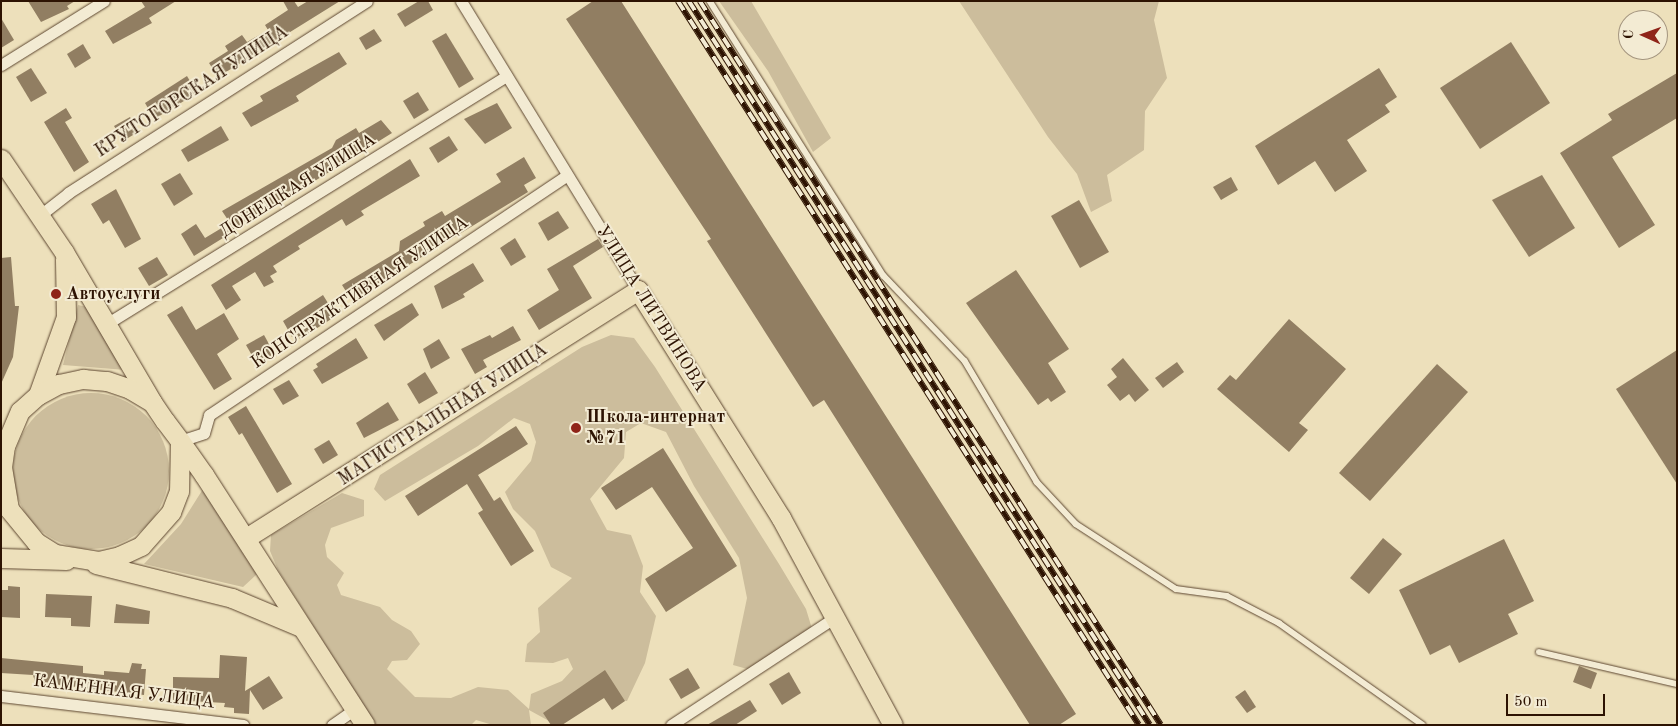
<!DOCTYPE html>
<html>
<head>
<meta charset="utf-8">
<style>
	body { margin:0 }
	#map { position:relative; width:1678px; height:726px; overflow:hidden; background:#ede0bb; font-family:"Old Standard TT",serif }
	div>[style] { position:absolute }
	.green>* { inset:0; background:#ccbd9c }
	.round { border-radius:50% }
	.building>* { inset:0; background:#917e62 }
	.roads { filter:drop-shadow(0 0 1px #5d4630) drop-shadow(0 0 1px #5d4630) }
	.service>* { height:5.5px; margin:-2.75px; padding:0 2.75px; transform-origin:2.75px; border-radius:2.75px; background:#f3ebd3 }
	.minor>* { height:11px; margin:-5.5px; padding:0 5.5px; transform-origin:5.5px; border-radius:5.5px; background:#f3ebd3 }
	.primary>* { height:19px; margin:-9.5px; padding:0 9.5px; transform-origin:9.5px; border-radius:9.5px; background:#ede0bb }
	.rail>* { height:5.5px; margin-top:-2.75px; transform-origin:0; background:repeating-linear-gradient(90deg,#f3ebd3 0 11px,#2d1302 0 22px); box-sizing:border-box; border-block:1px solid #2d1302 }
	.dots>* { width:14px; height:14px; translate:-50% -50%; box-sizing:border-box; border:2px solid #f3ebd3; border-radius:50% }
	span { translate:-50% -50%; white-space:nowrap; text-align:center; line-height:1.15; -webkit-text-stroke:4px #f3ebd3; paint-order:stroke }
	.street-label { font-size:18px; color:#2d1302 }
	.poi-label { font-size:18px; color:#2d1302; font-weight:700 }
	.left { translate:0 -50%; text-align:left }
	.frame { position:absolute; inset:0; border:2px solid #2d1302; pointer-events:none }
	.north { position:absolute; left:1618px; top:10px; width:50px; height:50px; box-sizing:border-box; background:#f3ebd3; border:1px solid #a4957f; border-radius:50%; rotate:272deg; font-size:14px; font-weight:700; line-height:20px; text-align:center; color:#2d1302 }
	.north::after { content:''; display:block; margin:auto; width:18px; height:22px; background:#8f2418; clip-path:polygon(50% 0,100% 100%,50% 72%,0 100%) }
	.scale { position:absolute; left:1506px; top:694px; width:99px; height:22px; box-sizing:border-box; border:2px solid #2d1302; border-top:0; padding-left:6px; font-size:15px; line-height:18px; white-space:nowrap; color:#2d1302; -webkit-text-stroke:4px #f3ebd3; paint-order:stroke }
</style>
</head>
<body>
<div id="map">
	<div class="green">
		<div style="clip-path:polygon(719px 1px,751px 1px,831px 138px,813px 152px,768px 71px)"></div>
		<div style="clip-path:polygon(959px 1px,1159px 1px,1154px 20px,1167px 78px,1145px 111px,1144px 150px,1107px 175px,1112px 201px,1091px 212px,1077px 174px,1048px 137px)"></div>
		<div style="clip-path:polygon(78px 305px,87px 307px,126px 370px,63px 365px)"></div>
		<div style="clip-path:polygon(611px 335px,634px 338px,655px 367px,779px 564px,806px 609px,813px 632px,751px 670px,733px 665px,747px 598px,739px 558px,694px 486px,666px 432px,641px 423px,626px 432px,624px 458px,590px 499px,607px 530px,631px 535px,643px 566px,640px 592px,656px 616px,645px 663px,627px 701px,611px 700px,602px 686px,549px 721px,529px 710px,531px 725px,493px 725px,476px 720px,471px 725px,376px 725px,278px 570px,270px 551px,271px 535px,342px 493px,364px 500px,364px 516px,331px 528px,325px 545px,327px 557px,344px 573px,337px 585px,341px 595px,380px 607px,392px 620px,411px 631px,420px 644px,407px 660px,392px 661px,387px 669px,415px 697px,451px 698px,478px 687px,508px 690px,529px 709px,531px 694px,562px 681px,573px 669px,568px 658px,553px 663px,525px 662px,527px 644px,540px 632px,538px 608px,572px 578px,551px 567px,535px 531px,513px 509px,505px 492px,531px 461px,536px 442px,530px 424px,514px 418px,478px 446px,385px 501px,374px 489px,380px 475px,582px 347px)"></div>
		<div class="round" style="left:13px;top:393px;width:156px;height:156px"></div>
		<div style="clip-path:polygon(203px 489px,257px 574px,243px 587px,144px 564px,181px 524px)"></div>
	</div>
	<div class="building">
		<div style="clip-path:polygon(28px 1px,75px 1px,67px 6px,69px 9px,41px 22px)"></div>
		<div style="clip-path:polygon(141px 1px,176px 1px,149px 18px,152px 23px,113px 44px,105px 31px,145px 7px)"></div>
		<div style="clip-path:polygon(283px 1px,294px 1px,298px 7px,308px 1px,340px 1px,218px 77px,209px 63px,228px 51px,225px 46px,242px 35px,247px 42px,268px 30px,265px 25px,288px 10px)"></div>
		<div style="clip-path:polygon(419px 1px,428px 1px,433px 10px,405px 27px,397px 14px)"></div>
		<div style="clip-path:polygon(593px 1px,621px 1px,1076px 714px,1059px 725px,1030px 725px,824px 400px,813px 407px,707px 241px,711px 239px,566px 19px)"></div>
		<div style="clip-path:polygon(1px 18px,14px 40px,1px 48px)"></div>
		<div style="clip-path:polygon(374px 29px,382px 41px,366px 50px,359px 38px)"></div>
		<div style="clip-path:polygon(446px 33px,474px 79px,459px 88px,432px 41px)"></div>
		<div style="clip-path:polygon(1511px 42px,1550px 103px,1480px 149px,1440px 88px)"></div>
		<div style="clip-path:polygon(83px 44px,91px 58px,75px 68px,67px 54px)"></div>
		<div style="clip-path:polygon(339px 52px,347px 64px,296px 96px,299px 101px,251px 127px,242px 113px,263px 101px,260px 96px)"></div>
		<div style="clip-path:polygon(31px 68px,47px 93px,31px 102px,16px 77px)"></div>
		<div style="clip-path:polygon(1379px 68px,1397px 97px,1385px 105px,1390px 112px,1347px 140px,1367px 171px,1335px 192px,1315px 161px,1278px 185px,1255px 146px)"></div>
		<div style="clip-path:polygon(1677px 73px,1677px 118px,1612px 157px,1655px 225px,1619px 248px,1560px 153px,1612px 120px,1608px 114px)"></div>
		<div style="clip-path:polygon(187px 76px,197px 93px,156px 118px,152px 115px,145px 103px)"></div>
		<div style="clip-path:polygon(418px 92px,429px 110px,414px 119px,403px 101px)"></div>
		<div style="clip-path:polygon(497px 103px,512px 128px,485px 144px,464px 119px)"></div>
		<div style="clip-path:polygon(66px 108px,72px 118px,65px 122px,89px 162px,74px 172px,44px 122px)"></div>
		<div style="clip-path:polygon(130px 117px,138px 132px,123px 141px,114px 126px)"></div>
		<div style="clip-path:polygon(381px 120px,392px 133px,194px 256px,181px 234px,196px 224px,205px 238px,230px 223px,222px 211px,332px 148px,336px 140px,356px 128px,359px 133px)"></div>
		<div style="clip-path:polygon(221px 126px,229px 140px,188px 162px,181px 150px)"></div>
		<div style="clip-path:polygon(449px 136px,458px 150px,438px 163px,429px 148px)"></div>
		<div style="clip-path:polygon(524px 157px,536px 178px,524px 185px,528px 192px,363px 293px,366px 297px,354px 304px,342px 285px,399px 251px,400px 241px,425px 226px,423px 222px,442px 211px,445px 216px,501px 182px,496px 174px)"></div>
		<div style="clip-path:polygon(410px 159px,420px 176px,361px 211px,364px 215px,346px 226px,342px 219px,298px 246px,300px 249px,273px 266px,277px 272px,270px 276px,274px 282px,264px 287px,255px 272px,232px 286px,241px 300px,226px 310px,211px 285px)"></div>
		<div style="clip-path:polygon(180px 173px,193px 194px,174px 206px,161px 184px)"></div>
		<div style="clip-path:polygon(1542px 175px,1575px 228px,1529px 257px,1492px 200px)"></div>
		<div style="clip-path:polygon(1231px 177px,1238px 190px,1221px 200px,1213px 187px)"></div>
		<div style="clip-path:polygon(116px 189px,141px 239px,125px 248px,109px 220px,103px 224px,91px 204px)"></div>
		<div style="clip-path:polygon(1079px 200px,1109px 252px,1080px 268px,1051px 216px)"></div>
		<div style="clip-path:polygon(558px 211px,569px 228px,548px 241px,538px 223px)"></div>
		<div style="clip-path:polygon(515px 238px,526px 257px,511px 266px,500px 248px)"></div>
		<div style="clip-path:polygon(598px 239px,603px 247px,573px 266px,592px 298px,539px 330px,527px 310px,559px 290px,547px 269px)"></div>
		<div style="clip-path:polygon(11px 257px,15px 306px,19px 306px,13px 357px,1px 384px,1px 258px)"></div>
		<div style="clip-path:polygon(157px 257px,168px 275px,149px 286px,138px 268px)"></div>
		<div style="clip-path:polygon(473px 263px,484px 281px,463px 294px,465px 297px,442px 309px,434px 286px)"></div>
		<div style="clip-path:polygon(1016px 270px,1069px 349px,1048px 363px,1066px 392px,1051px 402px,1048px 398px,1038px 405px,966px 303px)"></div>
		<div style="clip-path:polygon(323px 295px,336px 316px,300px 339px,297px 334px,292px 337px,283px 321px)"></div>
		<div style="clip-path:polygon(412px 303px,419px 315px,384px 341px,374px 325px)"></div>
		<div style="clip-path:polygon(182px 306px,196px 330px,224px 313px,239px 339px,217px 354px,232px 379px,214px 390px,167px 315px)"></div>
		<div style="clip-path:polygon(1289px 319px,1346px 369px,1299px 423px,1308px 430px,1289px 452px,1217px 389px,1230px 375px,1236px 380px)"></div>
		<div style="clip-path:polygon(513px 326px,521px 340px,483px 360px,487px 367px,475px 374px,461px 349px,490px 335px,492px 338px)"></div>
		<div style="clip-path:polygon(264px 335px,274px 353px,258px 366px,246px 345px)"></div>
		<div style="clip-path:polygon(356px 338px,368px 358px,322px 384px,313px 370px,318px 367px,316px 364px)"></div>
		<div style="clip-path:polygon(439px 339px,450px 358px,431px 369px,423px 349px)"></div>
		<div style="clip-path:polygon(1677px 350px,1677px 484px,1616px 389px)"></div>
		<div style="clip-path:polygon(1123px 358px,1149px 390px,1135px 402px,1129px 394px,1120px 401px,1107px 385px,1117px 377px,1111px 369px)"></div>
		<div style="clip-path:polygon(1177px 362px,1184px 372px,1163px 388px,1155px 378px)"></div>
		<div style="clip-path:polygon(1437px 364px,1468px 392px,1370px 501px,1339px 473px)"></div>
		<div style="clip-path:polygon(425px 372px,438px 393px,419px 404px,407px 384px)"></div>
		<div style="clip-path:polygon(289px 380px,299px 396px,283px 405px,273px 389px)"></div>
		<div style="clip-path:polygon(388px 402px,399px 420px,364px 438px,356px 423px)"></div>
		<div style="clip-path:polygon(246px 406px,292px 484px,277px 493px,242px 433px,239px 435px,228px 417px)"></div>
		<div style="clip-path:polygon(516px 426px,528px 444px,478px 475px,494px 501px,500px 497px,534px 551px,511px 566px,478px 513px,483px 510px,467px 484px,418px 516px,405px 496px)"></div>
		<div style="clip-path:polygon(329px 440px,338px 455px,323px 464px,314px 449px)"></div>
		<div style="clip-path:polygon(663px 448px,737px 566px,666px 612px,645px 579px,693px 548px,652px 487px,616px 510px,601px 488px)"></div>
		<div style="clip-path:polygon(1383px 538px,1402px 554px,1369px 594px,1350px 578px)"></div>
		<div style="clip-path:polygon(1504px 539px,1534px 601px,1508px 614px,1518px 634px,1459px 663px,1450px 645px,1430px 655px,1399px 590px)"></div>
		<div style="clip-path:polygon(8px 586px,20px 587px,20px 618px,1px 617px,1px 590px,8px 590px)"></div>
		<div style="clip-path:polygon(46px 594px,92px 596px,90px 627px,71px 626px,71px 618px,45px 617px)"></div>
		<div style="clip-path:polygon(116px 604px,150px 611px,149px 624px,114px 623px)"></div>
		<div style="clip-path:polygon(220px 655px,247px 657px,245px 691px,269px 676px,283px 698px,263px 710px,250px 690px,249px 714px,234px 713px,234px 708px,224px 707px,225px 703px,173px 700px,173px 677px,219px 678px)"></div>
		<div style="clip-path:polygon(1px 658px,83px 666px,83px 673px,104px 675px,104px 671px,129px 673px,132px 663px,142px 664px,141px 669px,146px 669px,144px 695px,35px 682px,33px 675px,1px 673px)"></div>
		<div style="clip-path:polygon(1579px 666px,1597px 673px,1591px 689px,1573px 682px)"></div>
		<div style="clip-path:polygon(688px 668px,700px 688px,681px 699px,669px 679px)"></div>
		<div style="clip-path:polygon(605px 670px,625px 701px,612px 710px,604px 698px,562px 725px,551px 725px,543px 713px)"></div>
		<div style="clip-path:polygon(789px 672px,801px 693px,782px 705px,769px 684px)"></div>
		<div style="clip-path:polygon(1245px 690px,1256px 707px,1247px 713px,1235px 697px)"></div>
		<div style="clip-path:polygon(750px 700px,757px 711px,735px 725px,707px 725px)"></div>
	</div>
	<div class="roads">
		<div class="service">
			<div style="left:710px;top:1px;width:325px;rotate:57.7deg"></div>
			<div style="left:884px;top:276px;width:117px;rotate:46.4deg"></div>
			<div style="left:965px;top:361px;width:141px;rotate:59.2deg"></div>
			<div style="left:1037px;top:482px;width:57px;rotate:47.1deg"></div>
			<div style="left:1076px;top:524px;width:119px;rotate:33deg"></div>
			<div style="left:1176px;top:589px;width:51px;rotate:7.8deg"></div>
			<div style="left:1227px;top:596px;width:59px;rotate:27.4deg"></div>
			<div style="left:1279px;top:623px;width:176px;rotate:35.3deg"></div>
			<div style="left:1539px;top:652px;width:142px;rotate:13.1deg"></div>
		</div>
		<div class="minor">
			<div style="left:461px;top:1px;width:339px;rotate:58.5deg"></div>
			<div style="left:1px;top:65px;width:121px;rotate:-31.9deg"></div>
			<div style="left:39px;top:216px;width:37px;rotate:-38deg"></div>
			<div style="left:68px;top:193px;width:355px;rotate:-32.7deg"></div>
			<div style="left:108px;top:323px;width:469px;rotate:-31.8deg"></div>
			<div style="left:180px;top:441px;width:25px;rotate:-18deg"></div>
			<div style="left:204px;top:433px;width:19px;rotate:-74deg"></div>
			<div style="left:209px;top:415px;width:431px;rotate:-33.8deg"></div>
			<div style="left:1px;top:696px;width:244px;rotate:6.8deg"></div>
			<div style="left:332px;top:725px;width:28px;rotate:-35deg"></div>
			<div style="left:671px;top:725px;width:199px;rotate:-33.3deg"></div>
		</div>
		<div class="primary">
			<div style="left:1px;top:159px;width:112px;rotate:55.9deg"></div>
			<div style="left:64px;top:252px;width:172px;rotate:59.6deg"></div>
			<div style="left:38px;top:395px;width:83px;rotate:-70.3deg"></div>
			<div style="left:66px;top:317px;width:58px;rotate:-91deg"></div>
			<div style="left:180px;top:441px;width:50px;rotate:91.1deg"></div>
			<div style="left:179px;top:491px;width:22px;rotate:111deg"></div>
			<div style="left:171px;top:512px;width:45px;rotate:131.4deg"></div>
			<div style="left:141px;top:546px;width:23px;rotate:155deg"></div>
			<div style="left:120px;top:556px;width:23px;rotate:167deg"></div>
			<div style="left:98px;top:561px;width:44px;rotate:-170.8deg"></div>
			<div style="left:55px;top:554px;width:22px;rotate:-148deg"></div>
			<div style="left:36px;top:542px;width:43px;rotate:-129.3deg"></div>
			<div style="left:9px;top:509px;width:43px;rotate:-99.5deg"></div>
			<div style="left:2px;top:467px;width:21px;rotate:-82deg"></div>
			<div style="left:5px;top:446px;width:38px;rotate:-67deg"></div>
			<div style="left:20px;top:411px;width:24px;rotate:-42deg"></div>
			<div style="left:38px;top:395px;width:24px;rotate:-28deg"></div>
			<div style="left:59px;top:384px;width:25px;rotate:-12deg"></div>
			<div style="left:83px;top:379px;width:24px;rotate:5deg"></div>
			<div style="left:107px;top:381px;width:24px;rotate:19deg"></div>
			<div style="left:130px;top:389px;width:26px;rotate:31deg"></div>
			<div style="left:152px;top:402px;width:23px;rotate:56deg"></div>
			<div style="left:165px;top:421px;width:25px;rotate:53deg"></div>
			<div style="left:180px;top:441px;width:42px;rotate:54.8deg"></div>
			<div style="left:204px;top:475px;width:297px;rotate:57.2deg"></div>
			<div style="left:246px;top:538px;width:464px;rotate:-32.3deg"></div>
			<div style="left:638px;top:290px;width:269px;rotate:57.9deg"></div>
			<div style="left:781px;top:518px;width:235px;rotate:61.6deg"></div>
			<div style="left:1px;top:558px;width:65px;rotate:1.8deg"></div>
			<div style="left:96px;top:564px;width:140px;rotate:14deg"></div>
			<div style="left:232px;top:598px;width:73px;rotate:22.7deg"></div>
		</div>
	</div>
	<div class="rail">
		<div style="left:678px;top:1px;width:858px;rotate:57.51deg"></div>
		<div style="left:689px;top:1px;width:858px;rotate:57.51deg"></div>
		<div style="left:700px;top:1px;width:858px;rotate:57.51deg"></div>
	</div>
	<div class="dots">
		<div style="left:56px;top:294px;background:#8f2418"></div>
		<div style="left:576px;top:428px;background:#8f2418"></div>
	</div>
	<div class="street-label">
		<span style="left:192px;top:92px;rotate:-33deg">КРУТОГОРСКАЯ УЛИЦА</span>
		<span style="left:298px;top:186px;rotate:-32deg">ДОНЕЦКАЯ УЛИЦА</span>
		<span style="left:360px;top:293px;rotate:-34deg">КОНСТРУКТИВНАЯ УЛИЦА</span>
		<span style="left:651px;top:309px;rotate:58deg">УЛИЦА ЛИТВИНОВА</span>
		<span style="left:443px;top:415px;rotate:-33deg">МАГИСТРАЛЬНАЯ УЛИЦА</span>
		<span style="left:124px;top:692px;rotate:7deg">КАМЕННАЯ УЛИЦА</span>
	</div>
	<div class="poi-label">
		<span class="left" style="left:66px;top:294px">Автоуслуги</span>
		<span class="left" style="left:586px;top:428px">Школа-интернат<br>№71</span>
	</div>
	<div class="frame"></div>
	<div class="north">С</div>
	<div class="scale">50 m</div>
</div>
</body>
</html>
